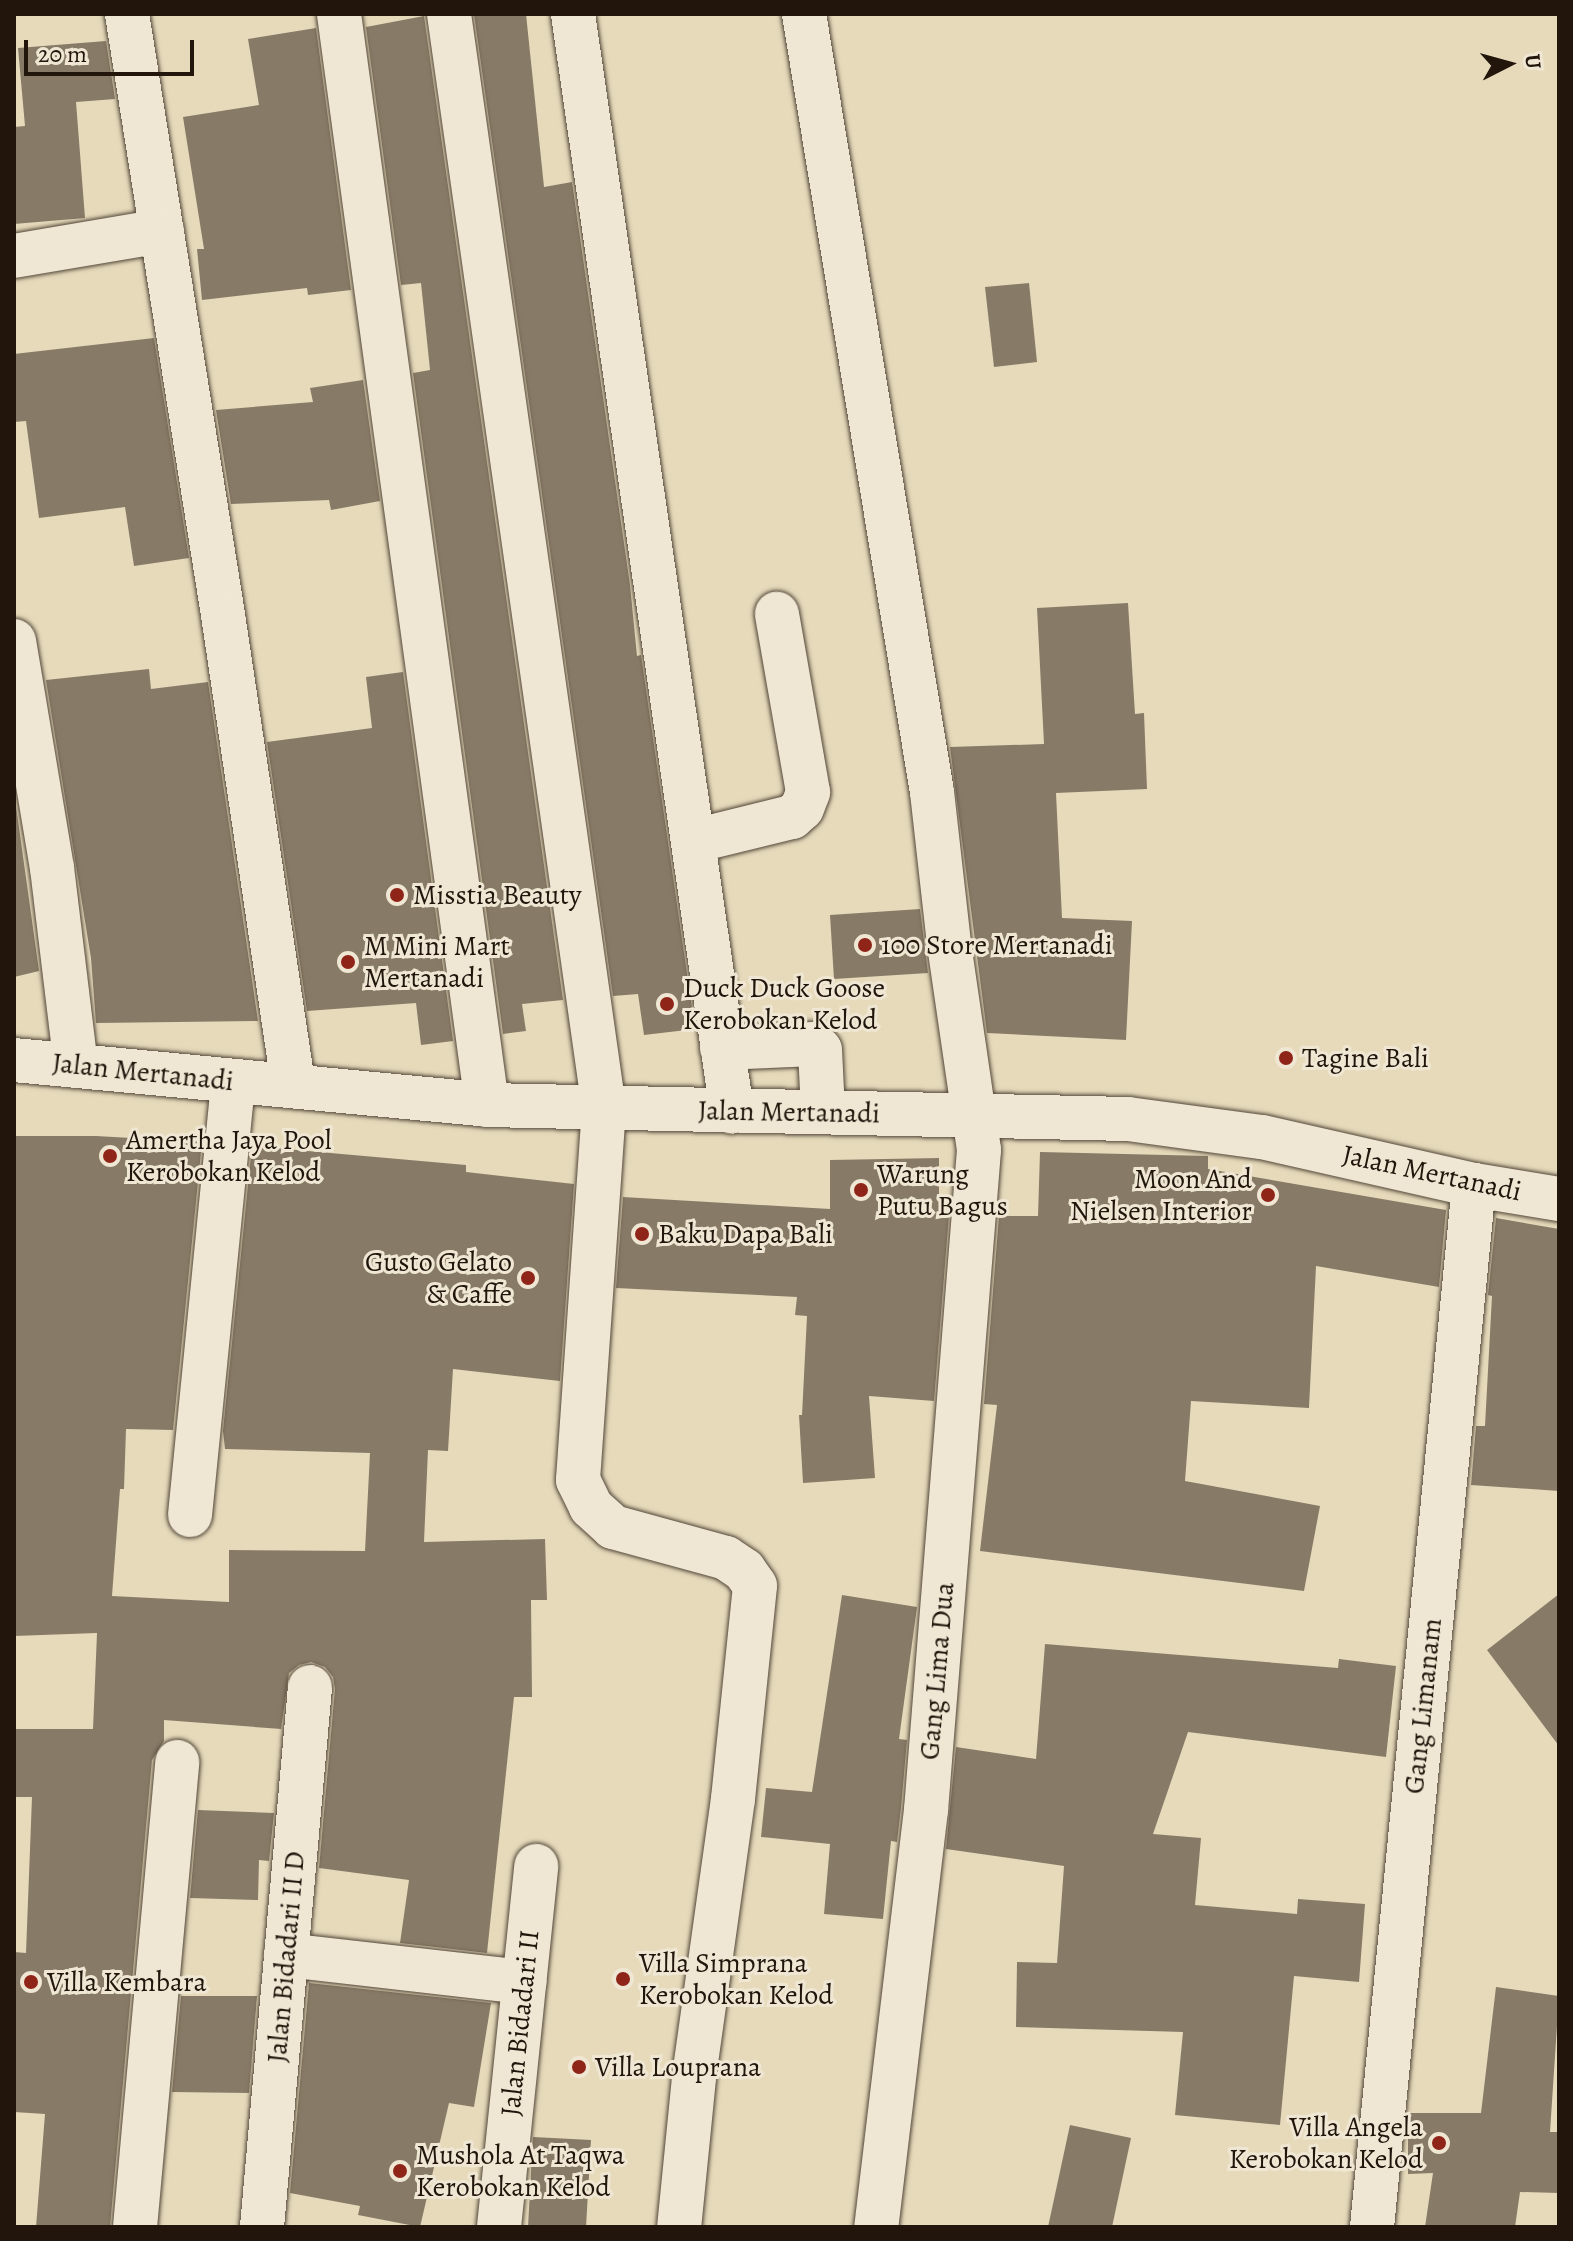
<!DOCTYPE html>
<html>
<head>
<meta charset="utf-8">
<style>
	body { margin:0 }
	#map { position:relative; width:1573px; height:2241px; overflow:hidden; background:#e6dabb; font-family:Alegreya,serif }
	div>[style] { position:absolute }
	.building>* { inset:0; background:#877b67 }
	.roads { filter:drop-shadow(0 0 2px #524638) drop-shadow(0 0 2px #524638) }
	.minor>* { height:44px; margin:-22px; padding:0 22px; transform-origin:22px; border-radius:22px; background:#efe7d3 }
	.dots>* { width:22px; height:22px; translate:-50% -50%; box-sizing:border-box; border:4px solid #efe7d3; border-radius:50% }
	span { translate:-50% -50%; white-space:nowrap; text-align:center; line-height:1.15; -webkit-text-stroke:6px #efe7d3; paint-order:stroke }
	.poi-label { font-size:28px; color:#21150c }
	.left { translate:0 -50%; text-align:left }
	.right { translate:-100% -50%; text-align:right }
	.street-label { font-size:28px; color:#21150c }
	.frame { position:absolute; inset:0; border:16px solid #21150c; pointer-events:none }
	.north { position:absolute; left:1469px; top:24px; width:80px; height:80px; -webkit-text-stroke:6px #efe7d3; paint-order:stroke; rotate:84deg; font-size:22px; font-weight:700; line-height:32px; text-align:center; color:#21150c }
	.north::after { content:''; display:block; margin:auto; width:28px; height:36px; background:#21150c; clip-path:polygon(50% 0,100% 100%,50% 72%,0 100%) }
	.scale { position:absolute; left:24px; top:40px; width:170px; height:36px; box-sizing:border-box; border:4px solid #21150c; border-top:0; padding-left:10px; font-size:24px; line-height:28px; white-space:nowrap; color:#21150c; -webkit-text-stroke:6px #efe7d3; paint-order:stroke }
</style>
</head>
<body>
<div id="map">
	<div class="building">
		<div style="clip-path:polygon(474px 14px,526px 14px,544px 187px,572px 182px,630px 585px,637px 656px,641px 655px,695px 1029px,644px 1035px,638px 994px,613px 996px)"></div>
		<div style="clip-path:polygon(424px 16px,563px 1000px,522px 1004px,526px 1031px,503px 1034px,413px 373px,430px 370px,421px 283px,401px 285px,366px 27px)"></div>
		<div style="clip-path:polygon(316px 28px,351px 290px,308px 295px,307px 288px,202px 300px,197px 249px,204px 249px,183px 117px,259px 105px,248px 39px)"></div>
		<div style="clip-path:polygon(106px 41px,115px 99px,76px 102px,85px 218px,14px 224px,14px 127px,25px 126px,18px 48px)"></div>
		<div style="clip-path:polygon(1029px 283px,1037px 362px,994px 367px,985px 287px)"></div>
		<div style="clip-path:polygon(154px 338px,189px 558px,134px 566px,125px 507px,39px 518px,26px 421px,14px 422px,14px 354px)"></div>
		<div style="clip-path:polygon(363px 380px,380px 501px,331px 510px,329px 500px,231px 504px,216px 410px,313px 402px,310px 388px)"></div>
		<div style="clip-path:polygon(1128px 603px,1135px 714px,1144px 713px,1147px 789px,1056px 793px,1062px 918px,1132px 921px,1126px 1040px,987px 1033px,950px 747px,1044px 744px,1037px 608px)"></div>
		<div style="clip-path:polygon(149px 669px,151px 689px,208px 682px,258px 1021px,96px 1023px,91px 958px,46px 680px)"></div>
		<div style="clip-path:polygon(403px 672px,453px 1041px,421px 1045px,416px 1003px,307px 1011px,267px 742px,372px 728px,366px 677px)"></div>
		<div style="clip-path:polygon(14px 792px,39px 971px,14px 977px)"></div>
		<div style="clip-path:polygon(920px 909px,928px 973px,834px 979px,830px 915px)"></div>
		<div style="clip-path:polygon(14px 1136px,96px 1136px,202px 1142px,173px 1430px,126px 1429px,124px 1489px,120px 1489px,112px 1596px,229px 1602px,229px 1550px,365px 1551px,370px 1453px,225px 1449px,223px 1431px,252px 1146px,466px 1165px,466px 1172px,574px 1184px,560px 1381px,453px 1369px,448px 1451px,428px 1450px,424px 1542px,545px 1539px,547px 1600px,531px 1600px,532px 1697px,514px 1697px,487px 1953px,400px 1943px,409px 1880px,319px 1868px,335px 1689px,333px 1677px,325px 1667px,311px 1662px,299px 1665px,289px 1673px,281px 1729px,164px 1720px,164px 1741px,152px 1760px,110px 2227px,36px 2227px,45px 2114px,14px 2112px,14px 1952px,26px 1953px,32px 1797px,14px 1797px,14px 1729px,93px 1729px,97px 1633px,14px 1636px)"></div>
		<div style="clip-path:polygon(1040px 1152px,1208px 1156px,1208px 1169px,1446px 1210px,1439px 1287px,1316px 1266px,1309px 1408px,1191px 1401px,1185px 1481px,1320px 1506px,1304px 1591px,980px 1551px,997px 1405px,984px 1404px,999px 1216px,1038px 1216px)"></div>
		<div style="clip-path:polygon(939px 1158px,939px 1214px,949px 1215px,934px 1401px,869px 1396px,875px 1478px,803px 1483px,799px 1415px,802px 1415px,807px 1316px,795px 1315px,797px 1297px,616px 1288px,623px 1197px,830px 1209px,830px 1160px)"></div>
		<div style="clip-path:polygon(1496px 1218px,1559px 1229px,1559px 1491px,1471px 1485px,1476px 1426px,1485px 1426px,1492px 1296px,1488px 1295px)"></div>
		<div style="clip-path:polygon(1559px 1594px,1559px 1746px,1487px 1650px)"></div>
		<div style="clip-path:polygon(842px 1595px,917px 1607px,899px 1739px,907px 1740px,901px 1808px,897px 1842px,891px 1841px,883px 1919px,824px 1914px,830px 1844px,761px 1837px,766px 1788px,812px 1792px)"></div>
		<div style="clip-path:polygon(1045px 1644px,1338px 1668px,1339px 1659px,1396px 1666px,1386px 1757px,1188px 1732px,1153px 1834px,1201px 1838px,1195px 1905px,1297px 1914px,1298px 1899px,1365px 1904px,1359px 1982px,1294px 1976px,1280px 2125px,1175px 2115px,1183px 2032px,1016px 2027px,1017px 1962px,1057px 1963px,1064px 1866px,946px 1849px,956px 1747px,1036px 1759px)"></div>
		<div style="clip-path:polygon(198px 1810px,274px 1813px,269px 1861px,259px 1860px,258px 1900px,190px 1898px)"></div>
		<div style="clip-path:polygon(309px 1983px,491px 2003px,474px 2107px,449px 2103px,420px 2227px,358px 2215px,360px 2206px,290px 2193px)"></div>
		<div style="clip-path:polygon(1496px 1987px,1559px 1996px,1550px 2132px,1559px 2132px,1559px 2193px,1520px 2192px,1515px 2227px,1425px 2227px,1433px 2173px,1408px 2174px,1408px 2113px,1481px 2113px)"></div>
		<div style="clip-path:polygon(181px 1996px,257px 1996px,249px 2093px,172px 2092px)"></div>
		<div style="clip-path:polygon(1070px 2125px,1131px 2138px,1112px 2227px,1048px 2227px)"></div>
		<div style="clip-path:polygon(533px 2137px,591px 2140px,586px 2227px,528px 2227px)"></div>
	</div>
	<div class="roads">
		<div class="minor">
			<div style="left:127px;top:14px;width:609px;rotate:80.92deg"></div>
			<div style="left:223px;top:615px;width:476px;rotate:81.5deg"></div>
			<div style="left:339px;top:14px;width:1101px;rotate:82.27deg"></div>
			<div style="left:449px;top:14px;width:1105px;rotate:81.94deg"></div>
			<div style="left:604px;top:1108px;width:373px;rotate:94deg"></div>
			<div style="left:578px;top:1480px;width:30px;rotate:64deg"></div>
			<div style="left:591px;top:1507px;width:30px;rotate:42deg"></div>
			<div style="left:613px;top:1527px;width:117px;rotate:15.3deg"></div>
			<div style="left:726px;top:1558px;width:22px;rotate:34deg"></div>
			<div style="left:744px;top:1570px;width:19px;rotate:55deg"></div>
			<div style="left:755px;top:1586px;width:214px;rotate:95.9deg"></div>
			<div style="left:733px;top:1799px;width:282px;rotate:98deg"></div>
			<div style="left:694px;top:2078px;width:150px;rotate:95.7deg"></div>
			<div style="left:573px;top:14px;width:1109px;rotate:81.76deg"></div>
			<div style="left:804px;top:14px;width:788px;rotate:80.66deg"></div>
			<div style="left:932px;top:792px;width:153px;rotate:83.6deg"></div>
			<div style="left:949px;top:944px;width:208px;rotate:81.7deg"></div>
			<div style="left:979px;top:1150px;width:662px;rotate:94.59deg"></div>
			<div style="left:926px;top:1810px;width:420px;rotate:96.8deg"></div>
			<div style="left:14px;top:256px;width:150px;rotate:-9.6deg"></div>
			<div style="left:14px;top:641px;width:230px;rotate:80.5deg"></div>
			<div style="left:52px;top:868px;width:199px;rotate:83.1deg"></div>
			<div style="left:694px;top:841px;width:101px;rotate:-13.8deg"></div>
			<div style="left:792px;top:817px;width:13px;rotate:-42deg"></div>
			<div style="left:802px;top:808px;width:17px;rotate:-69deg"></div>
			<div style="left:808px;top:792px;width:181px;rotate:-99.9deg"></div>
			<div style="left:722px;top:1048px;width:92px;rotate:-2.5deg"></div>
			<div style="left:814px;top:1044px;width:8px;rotate:45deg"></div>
			<div style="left:820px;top:1050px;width:62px;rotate:87.2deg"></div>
			<div style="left:14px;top:1060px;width:475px;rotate:5.4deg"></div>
			<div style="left:487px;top:1105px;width:641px;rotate:1.25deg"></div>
			<div style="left:1128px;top:1119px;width:135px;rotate:7.7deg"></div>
			<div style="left:1262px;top:1137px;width:217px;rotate:12.8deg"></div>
			<div style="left:1474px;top:1185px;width:86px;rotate:9.4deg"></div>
			<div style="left:190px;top:1515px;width:436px;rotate:-84.3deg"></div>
			<div style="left:286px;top:1955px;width:240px;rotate:6.5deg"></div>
			<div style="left:135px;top:2227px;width:467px;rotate:-84.8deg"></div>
			<div style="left:262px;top:2227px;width:542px;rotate:-84.92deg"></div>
			<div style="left:499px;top:2227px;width:363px;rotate:-84.1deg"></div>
			<div style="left:1372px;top:2227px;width:1047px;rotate:-84.41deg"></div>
		</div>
	</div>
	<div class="dots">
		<div style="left:397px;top:895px;background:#8f2418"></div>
		<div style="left:865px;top:945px;background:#8f2418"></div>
		<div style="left:348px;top:962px;background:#8f2418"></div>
		<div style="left:667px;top:1004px;background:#8f2418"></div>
		<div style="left:1286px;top:1058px;background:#8f2418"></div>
		<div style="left:110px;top:1156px;background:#8f2418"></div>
		<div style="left:861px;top:1190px;background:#8f2418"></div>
		<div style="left:1268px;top:1195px;background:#8f2418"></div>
		<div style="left:642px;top:1234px;background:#8f2418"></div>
		<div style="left:528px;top:1278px;background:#8f2418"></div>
		<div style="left:623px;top:1979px;background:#8f2418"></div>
		<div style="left:31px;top:1982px;background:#8f2418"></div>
		<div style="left:579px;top:2067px;background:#8f2418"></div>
		<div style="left:1439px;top:2143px;background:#8f2418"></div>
		<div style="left:400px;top:2171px;background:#8f2418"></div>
	</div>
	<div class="poi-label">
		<span class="left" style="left:413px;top:895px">Misstia Beauty</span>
		<span class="left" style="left:881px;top:945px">100 Store Mertanadi</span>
		<span class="left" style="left:364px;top:962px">M Mini Mart<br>Mertanadi</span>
		<span class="left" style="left:683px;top:1004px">Duck Duck Goose<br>Kerobokan Kelod</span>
		<span class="left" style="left:1302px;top:1058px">Tagine Bali</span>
		<span class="left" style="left:126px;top:1156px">Amertha Jaya Pool<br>Kerobokan Kelod</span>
		<span class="left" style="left:877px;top:1190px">Warung<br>Putu Bagus</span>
		<span class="right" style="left:1252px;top:1195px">Moon And<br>Nielsen Interior</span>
		<span class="left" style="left:658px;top:1234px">Baku Dapa Bali</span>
		<span class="right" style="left:512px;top:1278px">Gusto Gelato<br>&amp; Caffe</span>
		<span class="left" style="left:639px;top:1979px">Villa Simprana<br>Kerobokan Kelod</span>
		<span class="left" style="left:47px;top:1982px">Villa Kembara</span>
		<span class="left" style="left:595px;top:2067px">Villa Louprana</span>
		<span class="right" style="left:1423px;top:2143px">Villa Angela<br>Kerobokan Kelod</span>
		<span class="left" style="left:416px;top:2171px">Mushola At Taqwa<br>Kerobokan Kelod</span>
	</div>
	<div class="street-label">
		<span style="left:143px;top:1072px;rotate:6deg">Jalan Mertanadi</span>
		<span style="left:789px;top:1112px;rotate:1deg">Jalan Mertanadi</span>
		<span style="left:1432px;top:1173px;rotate:12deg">Jalan Mertanadi</span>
		<span style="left:937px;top:1671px;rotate:-85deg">Gang Lima Dua</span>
		<span style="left:1423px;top:1706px;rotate:-84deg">Gang Limanam</span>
		<span style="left:286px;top:1957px;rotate:-85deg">Jalan Bidadari II D</span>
		<span style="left:520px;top:2023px;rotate:-84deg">Jalan Bidadari II</span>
	</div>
	<div class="frame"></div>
	<div class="north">U</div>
	<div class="scale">20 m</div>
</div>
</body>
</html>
